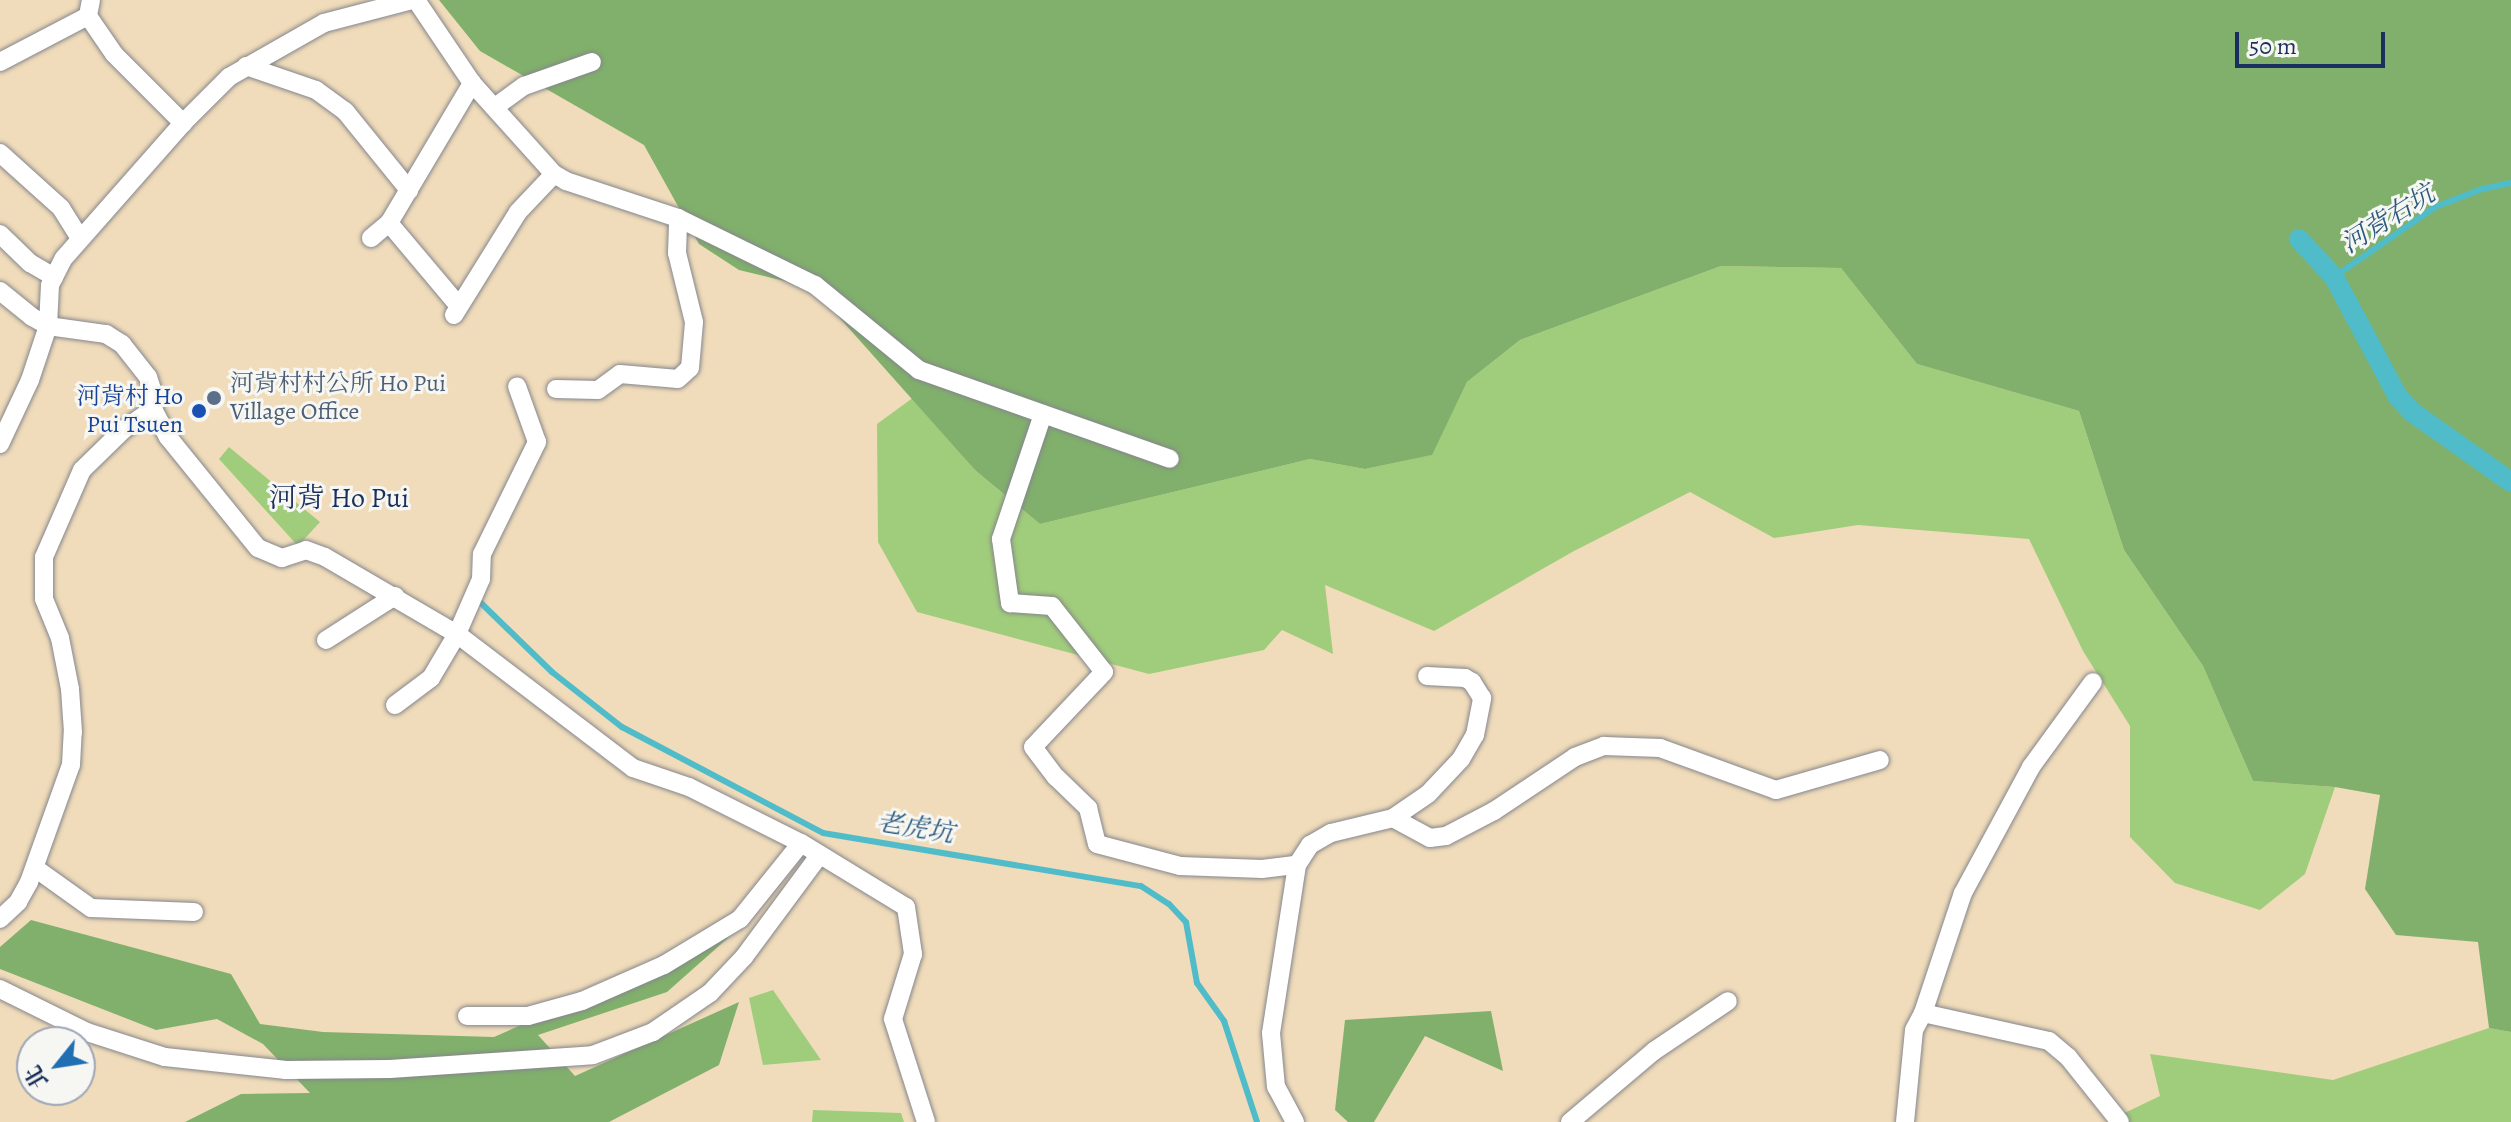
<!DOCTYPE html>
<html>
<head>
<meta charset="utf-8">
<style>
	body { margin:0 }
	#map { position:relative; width:2511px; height:1122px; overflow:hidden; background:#f0dcba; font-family:Alegreya,"Noto Serif TC",serif }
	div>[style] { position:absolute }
	.green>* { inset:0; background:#a0cd7b }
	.forest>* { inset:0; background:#80b06b }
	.stream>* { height:6px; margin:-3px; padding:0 3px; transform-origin:3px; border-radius:3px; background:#50bcc9 }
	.canal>* { height:20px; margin:-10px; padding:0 10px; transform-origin:10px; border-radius:10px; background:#50bcc9 }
	.roads { filter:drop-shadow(0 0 2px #86868c) drop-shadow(0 0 2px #86868c) }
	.minor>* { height:18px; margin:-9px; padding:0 9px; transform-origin:9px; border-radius:9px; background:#fff }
	.dots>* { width:22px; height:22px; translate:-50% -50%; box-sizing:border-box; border:4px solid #f6f6f2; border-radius:50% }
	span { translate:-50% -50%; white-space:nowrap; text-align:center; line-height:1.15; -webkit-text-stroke:6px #f6f6f2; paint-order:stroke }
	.service-label { font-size:24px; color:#4e5e75 }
	.left { translate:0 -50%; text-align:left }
	.transit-label { font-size:24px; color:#164399 }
	.right { translate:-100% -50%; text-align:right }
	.water-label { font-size:26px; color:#2b597e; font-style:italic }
	.quarter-label { font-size:28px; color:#1b2f5e }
	.north { position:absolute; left:16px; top:1026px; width:80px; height:80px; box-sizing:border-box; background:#f6f6f2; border:2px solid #9ea6b7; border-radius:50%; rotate:240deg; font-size:22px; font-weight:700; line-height:32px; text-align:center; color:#1b2f5e }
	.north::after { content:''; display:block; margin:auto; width:28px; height:36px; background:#1f6fb2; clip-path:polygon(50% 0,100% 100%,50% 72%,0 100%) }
	.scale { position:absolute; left:2235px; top:32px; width:150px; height:36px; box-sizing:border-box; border:4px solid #1b2f5e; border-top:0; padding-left:10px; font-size:24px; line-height:28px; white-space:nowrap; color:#1b2f5e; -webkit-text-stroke:6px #f6f6f2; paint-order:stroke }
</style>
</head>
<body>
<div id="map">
	<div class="green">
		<div style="clip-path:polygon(1721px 266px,1841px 268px,1917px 364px,2079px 411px,2124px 550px,2203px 666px,2253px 781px,2335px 787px,2305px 874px,2260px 910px,2175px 883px,2130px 837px,2130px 726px,2083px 651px,2029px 539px,1858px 525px,1774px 538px,1690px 492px,1574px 551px,1434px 631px,1325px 585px,1333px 654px,1282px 630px,1264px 650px,1149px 674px,917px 612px,878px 542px,877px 424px,914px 397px,976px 471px,1040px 524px,1310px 459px,1365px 469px,1431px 455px,1467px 382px,1520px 340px)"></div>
		<div style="clip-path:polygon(229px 447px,320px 522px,298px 546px,219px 459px)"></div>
		<div style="clip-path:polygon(773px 990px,821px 1060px,763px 1065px,749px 998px)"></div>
		<div style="clip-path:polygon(2489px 1028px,2511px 1032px,2511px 1122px,2118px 1122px,2114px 1118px,2160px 1096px,2150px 1054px,2333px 1080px)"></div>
		<div style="clip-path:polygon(813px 1110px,901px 1113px,904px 1122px,812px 1122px)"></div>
	</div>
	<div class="forest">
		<div style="clip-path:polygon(439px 0,2511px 0,2511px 1032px,2489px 1028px,2478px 942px,2396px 935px,2365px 889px,2380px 795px,2335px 787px,2253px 781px,2203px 666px,2124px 550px,2079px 411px,1917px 364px,1841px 268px,1721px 266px,1520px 340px,1467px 382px,1432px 455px,1365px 469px,1310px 459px,1040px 524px,976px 471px,813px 288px,739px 270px,699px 244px,644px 145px,480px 51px)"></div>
		<div style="clip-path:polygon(31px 920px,231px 974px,260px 1024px,323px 1032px,494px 1037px,738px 929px,667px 992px,538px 1035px,575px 1076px,739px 1002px,719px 1065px,609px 1122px,185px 1122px,241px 1094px,310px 1093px,263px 1044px,217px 1019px,156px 1030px,0 969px,0 947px)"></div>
		<div style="clip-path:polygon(1491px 1011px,1503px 1071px,1425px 1036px,1374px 1122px,1348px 1122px,1335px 1110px,1345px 1020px)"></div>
	</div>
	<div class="stream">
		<div style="left:2334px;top:277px;width:123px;rotate:-34.7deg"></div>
		<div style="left:2435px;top:207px;width:50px;rotate:-21deg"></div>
		<div style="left:2482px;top:189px;width:30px;rotate:-12deg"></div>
		<div style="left:481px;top:603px;width:99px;rotate:44.2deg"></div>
		<div style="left:552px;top:672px;width:89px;rotate:38.2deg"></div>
		<div style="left:622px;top:727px;width:227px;rotate:27.8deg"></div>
		<div style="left:823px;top:833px;width:322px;rotate:9.5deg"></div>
		<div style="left:1141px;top:886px;width:33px;rotate:33deg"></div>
		<div style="left:1169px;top:904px;width:25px;rotate:47deg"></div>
		<div style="left:1186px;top:922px;width:62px;rotate:79.8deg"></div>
		<div style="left:1197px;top:983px;width:47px;rotate:54.6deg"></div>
		<div style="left:1224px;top:1021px;width:106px;rotate:71.9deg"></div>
	</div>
	<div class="canal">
		<div style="left:2299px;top:239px;width:52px;rotate:47.4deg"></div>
		<div style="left:2334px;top:277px;width:136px;rotate:61.9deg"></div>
		<div style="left:2398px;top:397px;width:21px;rotate:47deg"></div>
		<div style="left:2412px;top:412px;width:121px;rotate:35.3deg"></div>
	</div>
	<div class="roads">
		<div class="minor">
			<div style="left:91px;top:0;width:16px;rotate:101deg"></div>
			<div style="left:88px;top:16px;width:46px;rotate:55.6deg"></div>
			<div style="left:114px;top:54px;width:98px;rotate:45deg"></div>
			<div style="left:416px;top:0;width:100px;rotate:56deg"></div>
			<div style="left:472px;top:83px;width:122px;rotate:48deg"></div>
			<div style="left:554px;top:174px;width:14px;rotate:30deg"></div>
			<div style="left:566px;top:181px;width:118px;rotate:18.3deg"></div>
			<div style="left:678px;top:218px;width:153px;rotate:26.1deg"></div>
			<div style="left:815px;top:285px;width:134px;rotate:39.3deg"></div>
			<div style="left:919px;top:370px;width:266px;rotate:19.5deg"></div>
			<div style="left:0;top:62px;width:99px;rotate:-27.6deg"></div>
			<div style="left:246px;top:66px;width:74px;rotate:18.9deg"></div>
			<div style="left:316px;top:90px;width:36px;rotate:36deg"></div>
			<div style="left:345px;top:111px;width:102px;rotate:51deg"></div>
			<div style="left:495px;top:107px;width:36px;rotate:-36deg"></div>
			<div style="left:524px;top:86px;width:72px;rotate:-19.4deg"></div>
			<div style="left:0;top:153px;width:82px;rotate:42deg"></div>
			<div style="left:61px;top:208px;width:36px;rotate:58deg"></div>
			<div style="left:389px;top:223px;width:107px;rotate:49.9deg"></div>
			<div style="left:0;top:234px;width:42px;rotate:44deg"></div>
			<div style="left:30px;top:263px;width:28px;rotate:30deg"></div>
			<div style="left:371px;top:238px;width:23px;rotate:-40deg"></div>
			<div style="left:389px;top:223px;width:163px;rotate:-59.3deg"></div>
			<div style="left:0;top:291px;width:41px;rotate:39.1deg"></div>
			<div style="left:32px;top:317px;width:18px;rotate:29deg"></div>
			<div style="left:48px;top:326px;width:59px;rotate:7.9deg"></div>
			<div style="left:106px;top:334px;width:19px;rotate:32deg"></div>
			<div style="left:122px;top:344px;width:42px;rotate:51.8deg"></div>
			<div style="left:148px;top:377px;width:22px;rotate:72deg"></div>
			<div style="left:155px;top:398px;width:11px;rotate:100deg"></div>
			<div style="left:153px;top:409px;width:32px;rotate:62deg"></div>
			<div style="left:168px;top:437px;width:143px;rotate:51deg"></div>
			<div style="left:258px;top:548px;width:26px;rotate:23deg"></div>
			<div style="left:282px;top:558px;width:25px;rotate:-18deg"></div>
			<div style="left:306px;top:550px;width:20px;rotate:20deg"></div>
			<div style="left:325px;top:557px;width:153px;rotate:30.3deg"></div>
			<div style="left:457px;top:634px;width:221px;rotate:37.3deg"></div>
			<div style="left:633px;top:768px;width:59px;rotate:18.7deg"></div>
			<div style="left:689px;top:787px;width:125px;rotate:26.6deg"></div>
			<div style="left:801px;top:843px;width:123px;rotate:31.4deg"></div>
			<div style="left:906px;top:907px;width:48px;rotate:81.5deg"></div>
			<div style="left:913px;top:954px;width:68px;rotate:107.1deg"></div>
			<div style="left:893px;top:1019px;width:108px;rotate:72.2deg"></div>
			<div style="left:454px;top:315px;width:121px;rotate:-58.1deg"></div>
			<div style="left:518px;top:212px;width:52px;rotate:-46.5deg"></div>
			<div style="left:556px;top:389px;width:42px;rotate:1.4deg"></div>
			<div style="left:598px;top:390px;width:27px;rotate:-36deg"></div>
			<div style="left:620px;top:374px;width:58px;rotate:4.9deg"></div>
			<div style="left:678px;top:379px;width:16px;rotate:-43deg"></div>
			<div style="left:690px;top:368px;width:46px;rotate:-85deg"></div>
			<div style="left:694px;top:322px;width:71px;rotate:-103.8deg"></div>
			<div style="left:677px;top:253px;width:35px;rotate:-88deg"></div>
			<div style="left:1043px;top:414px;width:132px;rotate:108.6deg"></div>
			<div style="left:1001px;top:539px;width:65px;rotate:82deg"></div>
			<div style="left:1010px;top:603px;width:42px;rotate:4.1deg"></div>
			<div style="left:1052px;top:606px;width:84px;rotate:51.8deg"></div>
			<div style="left:1104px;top:672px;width:103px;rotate:133.4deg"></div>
			<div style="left:1033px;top:747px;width:38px;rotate:53deg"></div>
			<div style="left:1056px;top:777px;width:45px;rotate:44.1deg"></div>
			<div style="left:1088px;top:808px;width:37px;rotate:76deg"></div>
			<div style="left:1097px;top:844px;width:86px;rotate:14.8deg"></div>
			<div style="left:1180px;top:866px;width:82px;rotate:2.1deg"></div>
			<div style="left:1262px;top:869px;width:35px;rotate:-7deg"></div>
			<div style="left:0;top:444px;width:71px;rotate:-64.9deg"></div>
			<div style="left:30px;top:380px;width:57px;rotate:-71.6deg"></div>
			<div style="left:48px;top:326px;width:41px;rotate:-87.2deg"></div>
			<div style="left:50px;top:285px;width:30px;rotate:-63deg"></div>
			<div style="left:64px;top:258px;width:180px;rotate:-48.6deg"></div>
			<div style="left:183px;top:123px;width:65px;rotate:-45deg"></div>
			<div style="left:229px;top:77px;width:109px;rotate:-29.6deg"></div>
			<div style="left:324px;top:23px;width:91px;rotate:-14.6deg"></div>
			<div style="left:326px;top:640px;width:82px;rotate:-32.5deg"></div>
			<div style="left:395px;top:705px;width:45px;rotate:-36.9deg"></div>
			<div style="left:431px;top:678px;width:51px;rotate:-59.4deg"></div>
			<div style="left:457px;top:634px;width:60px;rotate:-66.4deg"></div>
			<div style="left:481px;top:579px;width:25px;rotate:-88deg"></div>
			<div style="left:482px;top:554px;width:125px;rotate:-63.8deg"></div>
			<div style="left:537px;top:442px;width:59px;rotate:-109.7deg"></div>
			<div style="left:1393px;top:818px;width:42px;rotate:28.4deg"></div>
			<div style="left:1430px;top:838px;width:16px;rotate:-7deg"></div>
			<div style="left:1446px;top:836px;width:54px;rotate:-27.5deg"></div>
			<div style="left:1494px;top:811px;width:97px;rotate:-33.7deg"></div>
			<div style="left:1575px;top:757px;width:31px;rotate:-21deg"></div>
			<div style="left:1604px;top:746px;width:56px;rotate:2deg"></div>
			<div style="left:1660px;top:748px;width:123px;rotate:19.9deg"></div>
			<div style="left:1776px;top:790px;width:108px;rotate:-16.1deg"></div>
			<div style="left:35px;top:868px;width:69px;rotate:35.5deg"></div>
			<div style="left:91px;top:908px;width:103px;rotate:2.2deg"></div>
			<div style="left:0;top:919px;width:25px;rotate:-43deg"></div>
			<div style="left:18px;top:902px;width:23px;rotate:-61deg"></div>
			<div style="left:29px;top:882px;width:124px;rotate:-70.3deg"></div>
			<div style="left:71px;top:765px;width:33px;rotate:-87deg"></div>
			<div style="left:73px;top:732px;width:43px;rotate:-94deg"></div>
			<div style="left:70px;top:689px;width:52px;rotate:-101.1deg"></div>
			<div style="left:60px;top:638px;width:42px;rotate:-112.3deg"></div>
			<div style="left:44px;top:599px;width:42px;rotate:-90deg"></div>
			<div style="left:44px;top:557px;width:95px;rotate:-66.4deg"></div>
			<div style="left:82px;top:470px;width:57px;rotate:-44.3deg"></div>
			<div style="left:123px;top:430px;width:37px;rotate:-35deg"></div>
			<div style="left:0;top:989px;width:97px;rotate:26.3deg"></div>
			<div style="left:87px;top:1032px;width:82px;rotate:17.8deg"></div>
			<div style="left:165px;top:1057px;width:122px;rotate:6.1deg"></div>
			<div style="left:286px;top:1070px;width:104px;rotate:-0.6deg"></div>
			<div style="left:390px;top:1069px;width:203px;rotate:-3.9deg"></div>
			<div style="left:593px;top:1055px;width:64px;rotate:-21deg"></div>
			<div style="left:653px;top:1032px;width:69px;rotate:-34.4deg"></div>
			<div style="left:710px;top:993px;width:50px;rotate:-46.6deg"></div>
			<div style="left:744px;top:957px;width:124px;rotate:-53.5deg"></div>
			<div style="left:1923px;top:1013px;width:129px;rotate:12.5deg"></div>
			<div style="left:2049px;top:1041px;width:25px;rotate:40deg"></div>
			<div style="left:2068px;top:1057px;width:83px;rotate:51.3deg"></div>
			<div style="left:467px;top:1016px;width:61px"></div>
			<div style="left:528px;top:1016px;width:56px;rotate:-15.5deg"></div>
			<div style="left:582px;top:1001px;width:90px;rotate:-23.7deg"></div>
			<div style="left:664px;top:965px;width:89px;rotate:-31.2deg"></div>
			<div style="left:740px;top:919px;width:97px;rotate:-51.2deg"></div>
			<div style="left:1295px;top:1122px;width:40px;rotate:-118deg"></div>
			<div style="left:1276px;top:1087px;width:54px;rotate:-95.3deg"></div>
			<div style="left:1271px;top:1033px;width:170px;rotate:-81.2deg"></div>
			<div style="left:1297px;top:865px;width:24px;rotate:-57deg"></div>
			<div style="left:1310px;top:845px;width:24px;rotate:-30deg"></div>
			<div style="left:1331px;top:833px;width:64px;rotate:-13.6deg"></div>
			<div style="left:1393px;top:818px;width:42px;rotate:-34.4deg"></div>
			<div style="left:1428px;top:794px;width:48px;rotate:-46.7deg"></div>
			<div style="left:1461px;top:759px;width:28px;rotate:-60deg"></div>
			<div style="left:1475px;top:735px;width:38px;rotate:-79deg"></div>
			<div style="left:1482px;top:698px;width:19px;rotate:-122deg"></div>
			<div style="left:1472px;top:682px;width:8px;rotate:-150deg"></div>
			<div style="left:1465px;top:678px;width:38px;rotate:-177deg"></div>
			<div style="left:1570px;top:1122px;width:110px;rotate:-40.2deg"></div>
			<div style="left:1654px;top:1051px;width:89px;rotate:-34deg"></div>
			<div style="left:1905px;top:1122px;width:92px;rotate:-84.4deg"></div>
			<div style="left:1914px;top:1030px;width:19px;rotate:-62deg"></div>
			<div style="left:1923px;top:1013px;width:126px;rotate:-71.6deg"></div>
			<div style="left:1963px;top:893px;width:143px;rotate:-61.6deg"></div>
			<div style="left:2031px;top:767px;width:105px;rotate:-53.9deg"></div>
		</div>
	</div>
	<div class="dots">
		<div style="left:214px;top:398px;background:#5c6f8a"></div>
		<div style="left:199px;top:411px;background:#1a4fb4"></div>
	</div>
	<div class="service-label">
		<span class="left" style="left:230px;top:398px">河背村村公所 Ho Pui<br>Village Office</span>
	</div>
	<div class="transit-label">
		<span class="right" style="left:183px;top:411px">河背村 Ho<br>Pui Tsuen</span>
	</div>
	<div class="water-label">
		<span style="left:2388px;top:219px;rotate:-32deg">河背右坑</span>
		<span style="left:915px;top:828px;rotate:9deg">老虎坑</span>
	</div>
	<div class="quarter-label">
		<span style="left:339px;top:498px">河背 Ho Pui</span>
	</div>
	<div class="north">北</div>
	<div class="scale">50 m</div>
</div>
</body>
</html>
